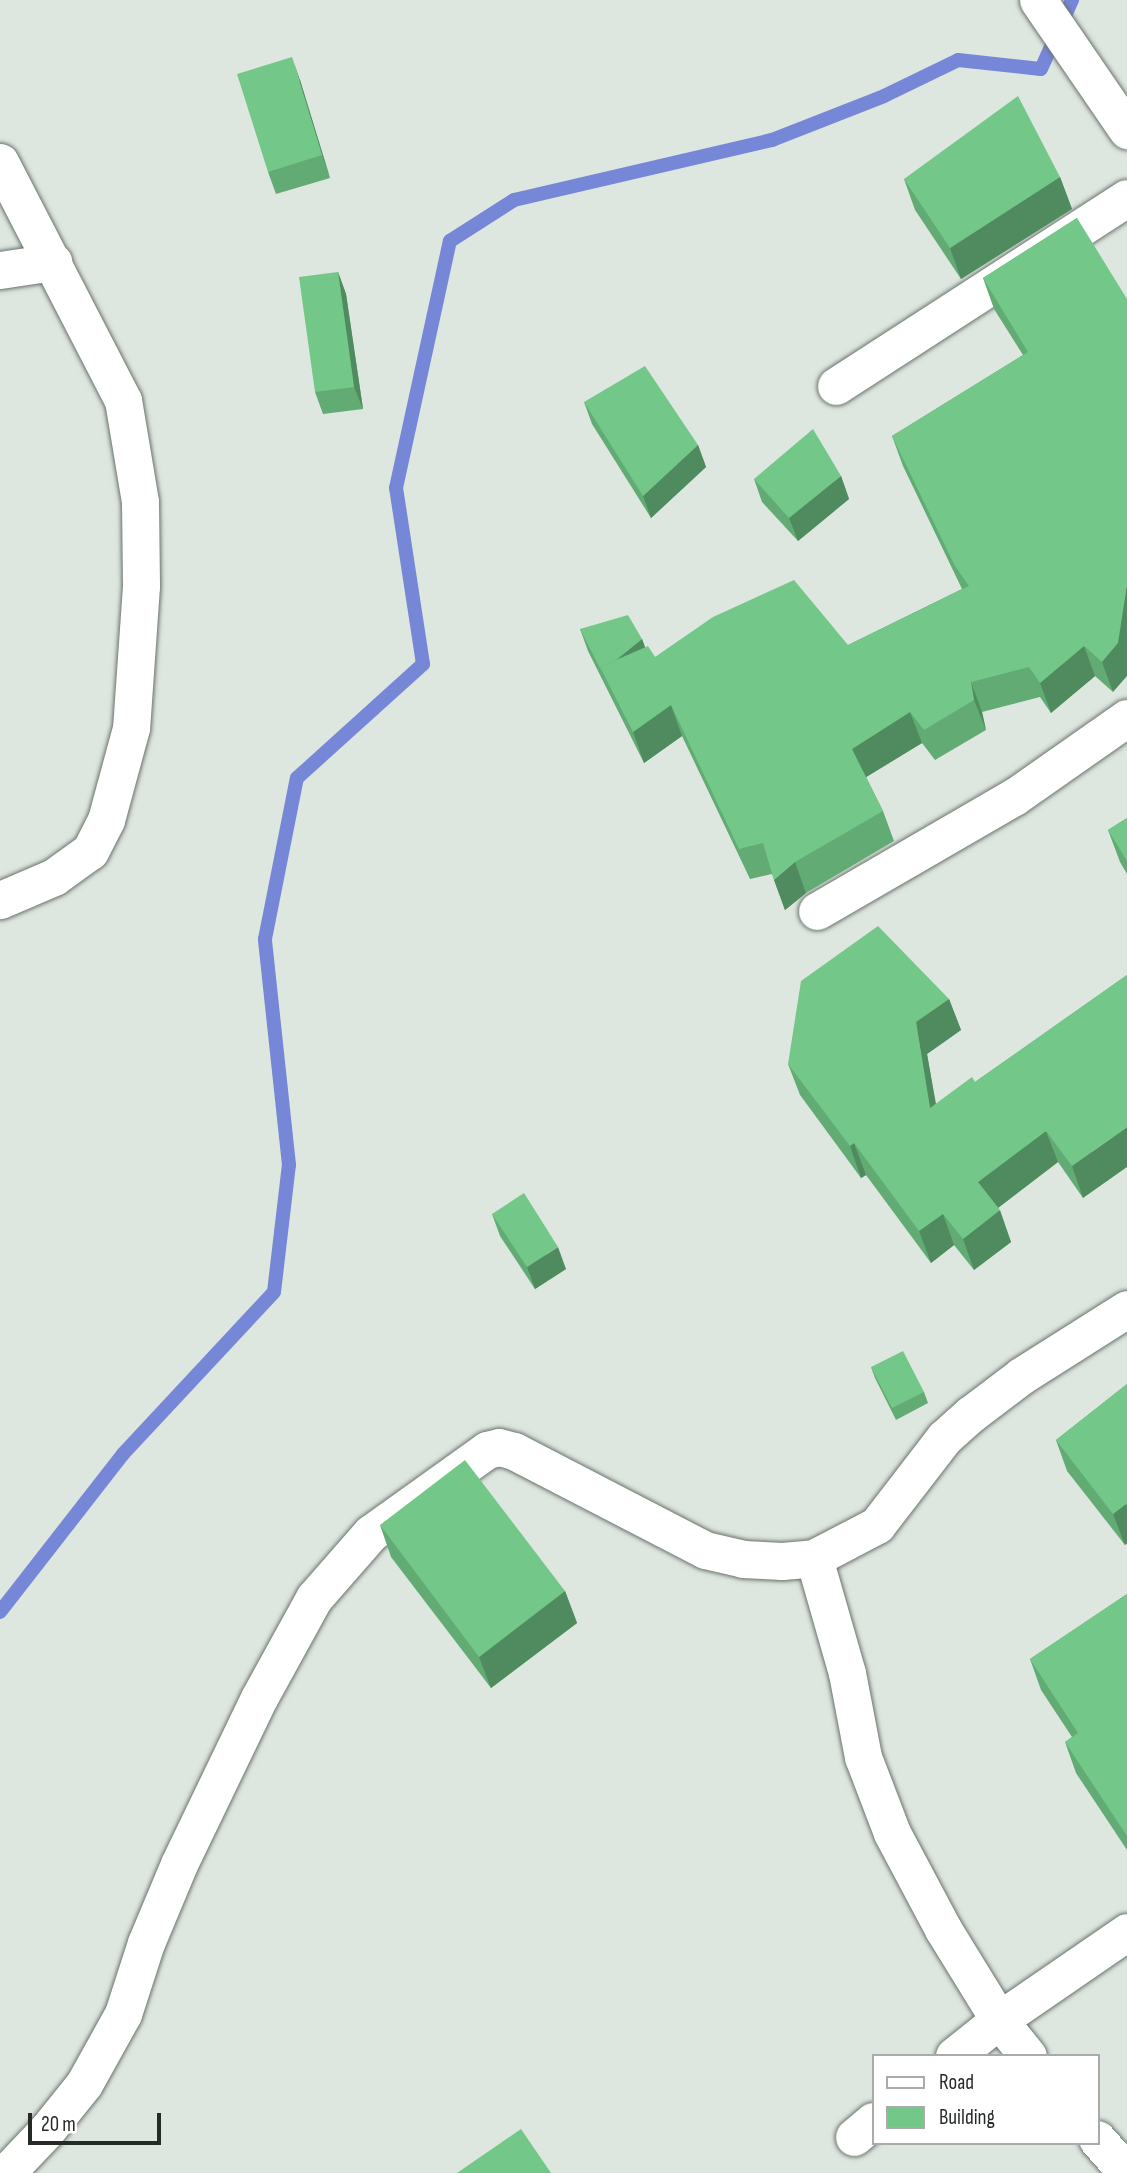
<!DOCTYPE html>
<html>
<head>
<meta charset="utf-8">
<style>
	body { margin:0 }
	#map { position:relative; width:1127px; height:2173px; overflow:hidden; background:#dee7df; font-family:"Sofia Sans Condensed",sans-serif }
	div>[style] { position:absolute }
	.stream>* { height:14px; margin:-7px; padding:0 7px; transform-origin:7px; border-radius:7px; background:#7687d8 }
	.roads { filter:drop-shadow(0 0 2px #6a736c) drop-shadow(0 0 2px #6a736c) }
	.street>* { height:37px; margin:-18.5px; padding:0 18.5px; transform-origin:18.5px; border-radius:18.5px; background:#fff }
	.wall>* { inset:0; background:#63ab75 }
	.shaded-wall>* { inset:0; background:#508b5f }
	.building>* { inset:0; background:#73c788 }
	span { translate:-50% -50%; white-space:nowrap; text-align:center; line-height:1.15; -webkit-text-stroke:5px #fff; paint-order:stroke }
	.legend { position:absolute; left:872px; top:2054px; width:228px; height:91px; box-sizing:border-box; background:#fff; border:2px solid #a9aaa9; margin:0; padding:9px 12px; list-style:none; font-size:21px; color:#272b28 }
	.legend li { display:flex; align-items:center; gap:14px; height:35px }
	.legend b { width:35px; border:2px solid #a9aaa9 }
	.scale { position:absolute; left:28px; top:2113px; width:133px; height:32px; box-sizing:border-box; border:4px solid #272b28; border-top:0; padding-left:9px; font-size:21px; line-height:24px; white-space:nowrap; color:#272b28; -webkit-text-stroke:5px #fff; paint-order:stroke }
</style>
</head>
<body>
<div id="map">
	<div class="stream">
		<div style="left:0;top:1612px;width:200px;rotate:-52.1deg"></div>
		<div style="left:123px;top:1454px;width:221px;rotate:-47deg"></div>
		<div style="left:274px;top:1292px;width:128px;rotate:-83.3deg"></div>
		<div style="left:289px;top:1165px;width:227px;rotate:-96.1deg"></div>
		<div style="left:265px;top:939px;width:164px;rotate:-78.8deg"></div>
		<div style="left:297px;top:778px;width:170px;rotate:-42.1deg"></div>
		<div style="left:423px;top:664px;width:178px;rotate:-98.7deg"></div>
		<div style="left:396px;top:488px;width:253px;rotate:-77.7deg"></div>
		<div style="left:450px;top:241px;width:76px;rotate:-32.6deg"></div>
		<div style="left:514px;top:200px;width:265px;rotate:-13.1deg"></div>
		<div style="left:772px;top:140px;width:120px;rotate:-21.4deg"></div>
		<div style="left:884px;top:96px;width:82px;rotate:-25.9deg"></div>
		<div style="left:958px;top:60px;width:83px;rotate:6.2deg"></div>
		<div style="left:1041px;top:69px;width:76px;rotate:-65.8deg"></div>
	</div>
	<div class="roads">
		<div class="street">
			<div style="left:1038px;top:0;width:158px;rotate:55.6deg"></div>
			<div style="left:0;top:162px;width:268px;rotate:62.7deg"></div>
			<div style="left:123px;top:400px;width:103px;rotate:80.5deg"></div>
			<div style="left:140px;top:502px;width:84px;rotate:89.3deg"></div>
			<div style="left:141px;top:586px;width:142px;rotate:94deg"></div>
			<div style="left:131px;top:728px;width:95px;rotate:105.2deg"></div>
			<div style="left:106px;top:820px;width:35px;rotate:117deg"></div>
			<div style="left:90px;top:851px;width:44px;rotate:144.2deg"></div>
			<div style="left:54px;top:877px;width:59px;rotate:156.9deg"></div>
			<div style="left:0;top:270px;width:54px;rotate:-8.6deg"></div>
			<div style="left:836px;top:386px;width:346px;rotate:-32.9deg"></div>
			<div style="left:817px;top:911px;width:228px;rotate:-30.1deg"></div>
			<div style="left:1014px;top:797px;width:138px;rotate:-35deg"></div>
			<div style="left:814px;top:1558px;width:120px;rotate:74deg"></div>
			<div style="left:847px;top:1673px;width:86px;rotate:79.2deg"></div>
			<div style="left:863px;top:1757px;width:81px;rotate:69.1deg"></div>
			<div style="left:892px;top:1833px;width:109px;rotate:62deg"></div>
			<div style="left:943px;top:1929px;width:107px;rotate:58.4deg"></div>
			<div style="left:999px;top:2020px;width:46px;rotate:51.1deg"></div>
			<div style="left:954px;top:2056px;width:58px;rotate:-38.7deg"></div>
			<div style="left:999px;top:2020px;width:155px;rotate:-34.5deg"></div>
			<div style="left:854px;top:2137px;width:25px;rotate:-40deg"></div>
			<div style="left:1097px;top:2139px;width:45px;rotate:48.6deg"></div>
			<div style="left:6px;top:2173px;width:59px;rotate:-46.4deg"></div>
			<div style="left:47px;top:2130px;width:59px;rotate:-51.2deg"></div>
			<div style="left:84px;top:2084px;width:80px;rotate:-60.9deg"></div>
			<div style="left:123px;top:2014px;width:75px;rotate:-72.1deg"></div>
			<div style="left:146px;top:1943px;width:86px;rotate:-67.3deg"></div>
			<div style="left:179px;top:1864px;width:184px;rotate:-64.3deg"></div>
			<div style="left:259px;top:1698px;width:114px;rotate:-61.2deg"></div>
			<div style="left:314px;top:1598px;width:86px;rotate:-48.8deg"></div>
			<div style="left:371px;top:1533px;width:143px;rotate:-35.6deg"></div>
			<div style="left:487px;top:1450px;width:12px;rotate:-14deg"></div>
			<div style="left:499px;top:1447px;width:16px;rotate:15deg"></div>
			<div style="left:514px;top:1451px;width:215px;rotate:27.4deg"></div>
			<div style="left:705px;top:1550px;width:39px;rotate:13deg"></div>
			<div style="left:743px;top:1559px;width:39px;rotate:3deg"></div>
			<div style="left:782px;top:1561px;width:32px;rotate:-5deg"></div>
			<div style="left:814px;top:1558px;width:71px;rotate:-27.6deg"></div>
			<div style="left:877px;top:1525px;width:110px;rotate:-52.4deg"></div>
			<div style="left:944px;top:1438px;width:36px;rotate:-42deg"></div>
			<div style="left:971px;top:1414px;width:63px;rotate:-37.2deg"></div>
			<div style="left:1021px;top:1376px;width:125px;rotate:-32.3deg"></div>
		</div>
	</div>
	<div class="wall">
		<div style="clip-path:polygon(300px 80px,330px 178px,276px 194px,268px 172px)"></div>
		<div style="clip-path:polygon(1060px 177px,1072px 209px,961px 279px,915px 210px,904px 179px)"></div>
		<div style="clip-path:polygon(1077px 218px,1113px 692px,1095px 676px,1051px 713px,1040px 697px,982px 712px,986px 730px,935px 760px,922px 743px,866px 777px,883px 811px,894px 841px,806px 893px,785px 910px,772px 874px,750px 879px,682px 736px,644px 763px,588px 651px,580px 629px,642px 639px,645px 647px,655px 657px,848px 645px,962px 589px,903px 466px,892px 436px,1023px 355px,994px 309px,983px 278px)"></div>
		<div style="clip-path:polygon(338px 272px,346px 294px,363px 409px,323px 414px,315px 392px)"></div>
		<div style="clip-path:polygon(584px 402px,698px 445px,706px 467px,651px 518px,592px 424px)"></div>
		<div style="clip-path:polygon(841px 476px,849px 499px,798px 541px,762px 502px,754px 479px)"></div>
		<div style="clip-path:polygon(1127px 818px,1127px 874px,1120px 862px,1108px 830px)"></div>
		<div style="clip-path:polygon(1127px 975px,1083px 1198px,1058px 1162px,998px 1208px,1011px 1242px,974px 1270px,954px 1245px,931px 1263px,866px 1175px,861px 1178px,800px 1095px,788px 1064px,949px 999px,961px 1030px,927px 1054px,936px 1104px,975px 1082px)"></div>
		<div style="clip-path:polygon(492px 1214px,566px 1269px,535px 1289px,500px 1236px)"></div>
		<div style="clip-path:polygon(871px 1367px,924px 1392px,928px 1403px,896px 1420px,875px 1378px)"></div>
		<div style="clip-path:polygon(1127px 1384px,1127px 1543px,1125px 1545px,1067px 1471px,1056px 1440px)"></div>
		<div style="clip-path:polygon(380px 1525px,565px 1591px,577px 1623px,491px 1688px,391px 1557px)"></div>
		<div style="clip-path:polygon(1127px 1594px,1127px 1850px,1076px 1773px,1065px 1742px,1072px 1737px,1041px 1690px,1030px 1659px)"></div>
	</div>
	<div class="shaded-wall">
		<div style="clip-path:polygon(292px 57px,300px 80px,330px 178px,322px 155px)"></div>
		<div style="clip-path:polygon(1060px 177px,1072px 209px,961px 279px,950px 248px)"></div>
		<div style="clip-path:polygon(338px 272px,346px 294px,363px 409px,354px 387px)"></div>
		<div style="clip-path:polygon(698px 445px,706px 467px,651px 518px,643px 496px)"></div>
		<div style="clip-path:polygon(841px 476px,849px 499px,798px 541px,789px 518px)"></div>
		<div style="clip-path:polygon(1127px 585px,1127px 676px,1113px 692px,1102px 662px)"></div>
		<div style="clip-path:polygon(642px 639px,650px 661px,602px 672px)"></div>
		<div style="clip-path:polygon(1084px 646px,1095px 676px,1051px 713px,1040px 683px)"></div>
		<div style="clip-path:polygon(971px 682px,982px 712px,986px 730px,974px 700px)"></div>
		<div style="clip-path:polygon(671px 705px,682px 736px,644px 763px,633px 732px)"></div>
		<div style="clip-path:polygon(910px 712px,922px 743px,863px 779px,852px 749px)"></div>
		<div style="clip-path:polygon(795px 862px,806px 893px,785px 910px,774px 880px)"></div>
		<div style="clip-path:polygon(949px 999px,961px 1030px,927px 1054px,942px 1140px,930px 1108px,916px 1022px)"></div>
		<div style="clip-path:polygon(1127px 1127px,1127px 1167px,1083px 1198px,1072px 1166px)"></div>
		<div style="clip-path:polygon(1046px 1131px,1058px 1162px,990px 1214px,978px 1182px)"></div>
		<div style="clip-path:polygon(854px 1143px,866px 1175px,861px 1178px,850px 1146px)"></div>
		<div style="clip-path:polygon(1000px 1210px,1011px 1242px,974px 1270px,963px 1239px)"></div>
		<div style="clip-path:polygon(943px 1214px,954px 1245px,931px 1263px,919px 1231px)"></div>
		<div style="clip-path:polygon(558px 1247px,566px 1269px,535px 1289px,527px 1267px)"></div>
		<div style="clip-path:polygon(1126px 1504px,1127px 1507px,1127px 1543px,1125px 1545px,1113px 1514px)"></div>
		<div style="clip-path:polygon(565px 1591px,577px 1623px,491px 1688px,479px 1657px)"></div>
	</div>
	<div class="building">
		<div style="clip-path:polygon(292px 57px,322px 155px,268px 172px,237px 74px)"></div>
		<div style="clip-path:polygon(1018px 96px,1060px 177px,950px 248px,904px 179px)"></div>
		<div style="clip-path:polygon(1077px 218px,1127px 299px,1127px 585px,1118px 643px,1102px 662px,1084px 646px,1040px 683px,1029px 667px,971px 682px,974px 700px,924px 730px,910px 712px,852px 749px,883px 811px,795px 862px,774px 880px,763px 843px,739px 849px,671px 705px,633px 732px,600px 667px,648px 646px,655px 657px,713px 617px,794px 580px,848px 645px,969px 586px,955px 566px,892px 436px,1028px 352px,983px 278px)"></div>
		<div style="clip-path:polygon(338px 272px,354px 387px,315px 392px,299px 277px)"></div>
		<div style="clip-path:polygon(645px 366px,698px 445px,643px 496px,584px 402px)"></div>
		<div style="clip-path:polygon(813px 429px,841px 476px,789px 518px,754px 479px)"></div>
		<div style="clip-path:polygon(628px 615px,642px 639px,616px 660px,600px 667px,602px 672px,580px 629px)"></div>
		<div style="clip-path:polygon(1127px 818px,1127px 861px,1108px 830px)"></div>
		<div style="clip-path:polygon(878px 926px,949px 999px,916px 1022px,930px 1108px,972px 1077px,975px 1082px,1127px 975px,1127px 1127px,1072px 1166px,1046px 1131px,978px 1182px,1000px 1210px,963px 1239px,943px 1214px,919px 1231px,854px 1143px,850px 1146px,788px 1064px,801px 981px)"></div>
		<div style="clip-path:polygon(524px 1193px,558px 1247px,527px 1267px,492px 1214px)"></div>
		<div style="clip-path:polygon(903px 1351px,924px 1392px,892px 1408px,871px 1367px)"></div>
		<div style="clip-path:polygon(1127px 1384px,1127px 1505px,1126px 1504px,1113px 1514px,1056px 1440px)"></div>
		<div style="clip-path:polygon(465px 1460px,565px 1591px,479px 1657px,380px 1525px)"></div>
		<div style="clip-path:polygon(1127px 1594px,1127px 1836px,1065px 1742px,1078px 1733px,1030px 1659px)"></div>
		<div style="clip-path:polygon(521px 2129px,551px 2173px,457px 2173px)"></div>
	</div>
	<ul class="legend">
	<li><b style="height:9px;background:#fff"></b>Road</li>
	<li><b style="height:19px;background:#73c788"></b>Building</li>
	</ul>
	<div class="scale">20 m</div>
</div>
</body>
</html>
